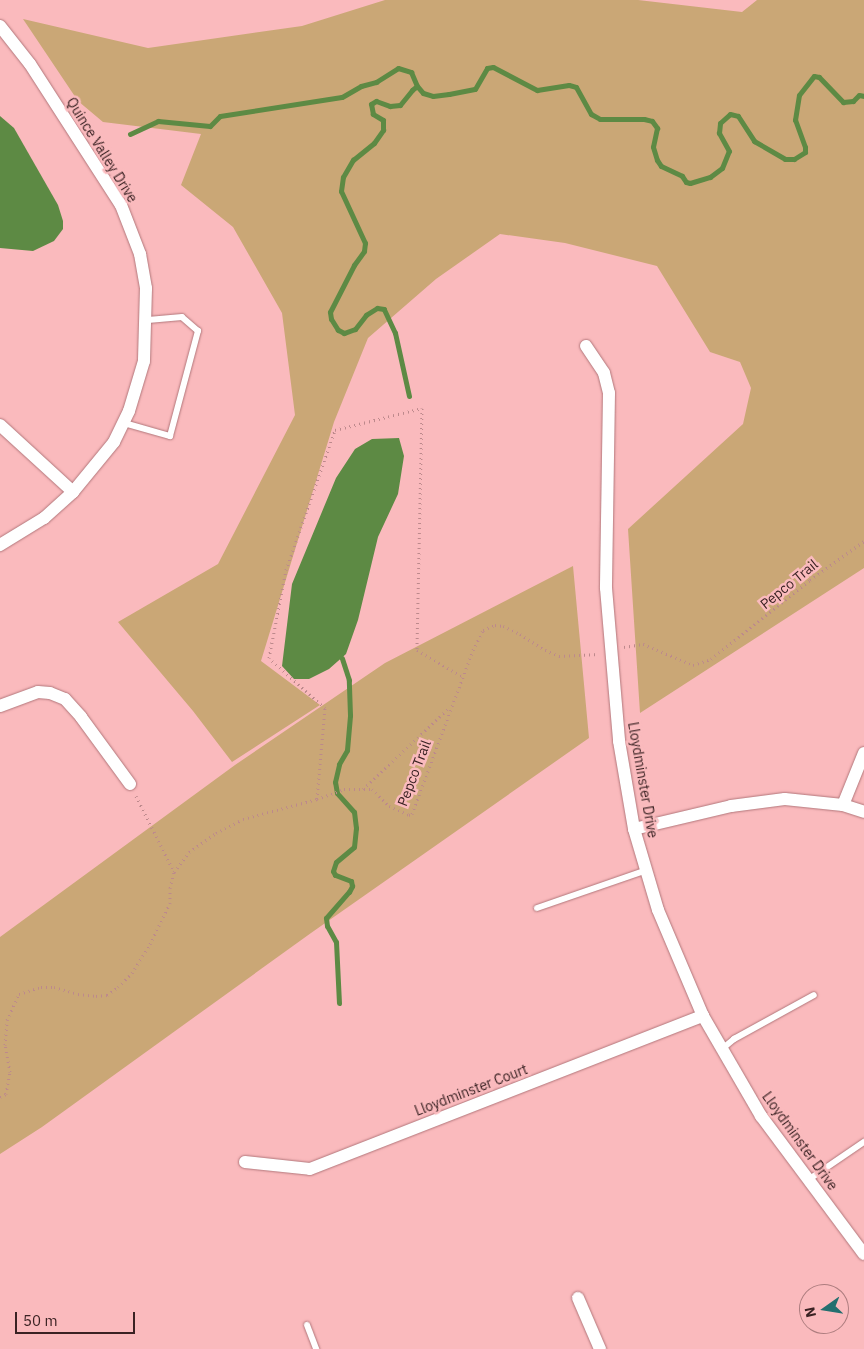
<!DOCTYPE html>
<html>
<head>
<meta charset="utf-8">
<style>
	body { margin:0 }
	#map { position:relative; width:864px; height:1349px; overflow:hidden; background:#fababd; font-family:"IBM Plex Sans",sans-serif }
	div>[style] { position:absolute }
	.green>* { inset:0; background:#caa776 }
	.water>* { inset:0; background:#5d8a44 }
	.stream>* { height:5px; margin:-2.5px; padding:0 2.5px; transform-origin:2.5px; border-radius:2.5px; background:#5d8a44 }
	.path>* { height:3px; margin-top:-1.5px; transform-origin:0; background:repeating-linear-gradient(90deg,#bd898c 0 1px,transparent 0 5px) }
	.roads { filter:drop-shadow(0 0 1px #b2777b) drop-shadow(0 0 1px #b2777b) }
	.lane>* { height:6px; margin:-3px; padding:0 3px; transform-origin:3px; border-radius:3px; background:#fff }
	.street>* { height:12px; margin:-6px; padding:0 6px; transform-origin:6px; border-radius:6px; background:#fff }
	span { translate:-50% -50%; white-space:nowrap; text-align:center; line-height:1.15; -webkit-text-stroke:5px #fababd; paint-order:stroke }
	.street-label { font-size:14px; color:#3a2223 }
	.north { position:absolute; left:799px; top:1284px; width:50px; height:50px; box-sizing:border-box; background:#fababd; border:1px solid #ad7d7f; border-radius:50%; rotate:257deg; font-size:14px; font-weight:700; line-height:20px; text-align:center; color:#3a2223 }
	.north::after { content:''; display:block; margin:auto; width:18px; height:22px; background:#236f6f; clip-path:polygon(50% 0,100% 100%,50% 72%,0 100%) }
	.scale { position:absolute; left:15px; top:1312px; width:120px; height:22px; box-sizing:border-box; border:2px solid #3a2223; border-top:0; padding-left:6px; font-size:15px; line-height:18px; white-space:nowrap; color:#3a2223; -webkit-text-stroke:4px #fababd; paint-order:stroke }
</style>
</head>
<body>
<div id="map">
	<div class="green">
		<div style="clip-path:polygon(385px 0,638px 0,742px 12px,757px 0,864px 0,864px 568px,640px 713px,628px 529px,743px 424px,751px 388px,740px 362px,710px 352px,657px 266px,565px 243px,500px 234px,436px 279px,368px 338px,334px 422px,261px 661px,320px 705px,232px 762px,193px 711px,118px 622px,218px 564px,295px 415px,282px 313px,233px 227px,181px 185px,201px 134px,103px 122px,78px 101px,23px 19px,148px 48px,302px 26px)"></div>
		<div style="clip-path:polygon(573px 566px,589px 738px,311px 933px,42px 1127px,0 1154px,0 937px,235px 765px,385px 663px)"></div>
	</div>
	<div class="water">
		<div style="clip-path:polygon(0 116px,14px 128px,58px 205px,63px 221px,63px 229px,54px 241px,33px 251px,0 248px)"></div>
		<div style="clip-path:polygon(399px 438px,404px 456px,398px 494px,378px 537px,358px 620px,346px 654px,329px 669px,309px 679px,294px 679px,282px 666px,292px 584px,336px 478px,355px 449px,372px 439px)"></div>
	</div>
	<div class="stream">
		<div style="left:130px;top:134px;width:31px;rotate:-25deg"></div>
		<div style="left:158px;top:121px;width:52px;rotate:5.5deg"></div>
		<div style="left:210px;top:126px;width:14px;rotate:-45deg"></div>
		<div style="left:220px;top:116px;width:123px;rotate:-8.9deg"></div>
		<div style="left:342px;top:97px;width:22px;rotate:-30deg"></div>
		<div style="left:361px;top:86px;width:16px;rotate:-15deg"></div>
		<div style="left:376px;top:82px;width:26px;rotate:-32deg"></div>
		<div style="left:398px;top:68px;width:14px;rotate:17deg"></div>
		<div style="left:411px;top:72px;width:15px;rotate:67deg"></div>
		<div style="left:417px;top:86px;width:9px;rotate:49deg"></div>
		<div style="left:423px;top:93px;width:10px;rotate:17deg"></div>
		<div style="left:433px;top:96px;width:16px;rotate:-7deg"></div>
		<div style="left:449px;top:94px;width:26px;rotate:-11deg"></div>
		<div style="left:475px;top:89px;width:24px;rotate:-60deg"></div>
		<div style="left:487px;top:68px;width:6px;rotate:-9deg"></div>
		<div style="left:493px;top:67px;width:50px;rotate:27.6deg"></div>
		<div style="left:537px;top:90px;width:32px;rotate:-9deg"></div>
		<div style="left:569px;top:85px;width:7px;rotate:16deg"></div>
		<div style="left:576px;top:87px;width:31px;rotate:61deg"></div>
		<div style="left:591px;top:114px;width:10px;rotate:29deg"></div>
		<div style="left:600px;top:119px;width:44px"></div>
		<div style="left:644px;top:119px;width:8px;rotate:14deg"></div>
		<div style="left:652px;top:121px;width:9px;rotate:54deg"></div>
		<div style="left:657px;top:128px;width:19px;rotate:102deg"></div>
		<div style="left:653px;top:147px;width:14px;rotate:73deg"></div>
		<div style="left:657px;top:160px;width:7px;rotate:56deg"></div>
		<div style="left:661px;top:166px;width:23px;rotate:25deg"></div>
		<div style="left:682px;top:176px;width:7px;rotate:56deg"></div>
		<div style="left:686px;top:182px;width:4px;rotate:14deg"></div>
		<div style="left:690px;top:183px;width:21px;rotate:-17deg"></div>
		<div style="left:710px;top:177px;width:15px;rotate:-37deg"></div>
		<div style="left:722px;top:168px;width:18px;rotate:-68deg"></div>
		<div style="left:729px;top:151px;width:21px;rotate:-119deg"></div>
		<div style="left:719px;top:133px;width:10px;rotate:-84deg"></div>
		<div style="left:720px;top:123px;width:13px;rotate:-42deg"></div>
		<div style="left:730px;top:114px;width:8px;rotate:14deg"></div>
		<div style="left:738px;top:116px;width:30px;rotate:57deg"></div>
		<div style="left:754px;top:141px;width:36px;rotate:30deg"></div>
		<div style="left:785px;top:159px;width:9px"></div>
		<div style="left:794px;top:159px;width:13px;rotate:-32deg"></div>
		<div style="left:805px;top:152px;width:5px;rotate:-90deg"></div>
		<div style="left:805px;top:147px;width:29px;rotate:-110deg"></div>
		<div style="left:795px;top:120px;width:25px;rotate:-81deg"></div>
		<div style="left:799px;top:95px;width:24px;rotate:-52deg"></div>
		<div style="left:814px;top:76px;width:5px;rotate:11deg"></div>
		<div style="left:819px;top:77px;width:35px;rotate:46deg"></div>
		<div style="left:843px;top:102px;width:10px;rotate:-6deg"></div>
		<div style="left:853px;top:101px;width:8px;rotate:-45deg"></div>
		<div style="left:859px;top:95px;width:5px;rotate:11deg"></div>
		<div style="left:409px;top:396px;width:65px;rotate:-102.5deg"></div>
		<div style="left:395px;top:333px;width:26px;rotate:-115deg"></div>
		<div style="left:384px;top:309px;width:7px;rotate:-172deg"></div>
		<div style="left:377px;top:308px;width:13px;rotate:148deg"></div>
		<div style="left:366px;top:315px;width:18px;rotate:128deg"></div>
		<div style="left:355px;top:329px;width:12px;rotate:160deg"></div>
		<div style="left:344px;top:333px;width:7px;rotate:-153deg"></div>
		<div style="left:338px;top:330px;width:13px;rotate:-122deg"></div>
		<div style="left:331px;top:319px;width:7px;rotate:-98deg"></div>
		<div style="left:330px;top:312px;width:53px;rotate:-62.9deg"></div>
		<div style="left:354px;top:265px;width:17px;rotate:-54deg"></div>
		<div style="left:364px;top:251px;width:8px;rotate:-83deg"></div>
		<div style="left:365px;top:243px;width:57px;rotate:-114.8deg"></div>
		<div style="left:341px;top:191px;width:14px;rotate:-82deg"></div>
		<div style="left:343px;top:177px;width:20px;rotate:-60deg"></div>
		<div style="left:353px;top:160px;width:27px;rotate:-39deg"></div>
		<div style="left:374px;top:143px;width:16px;rotate:-55deg"></div>
		<div style="left:383px;top:130px;width:10px;rotate:-90deg"></div>
		<div style="left:383px;top:120px;width:12px;rotate:-149deg"></div>
		<div style="left:373px;top:114px;width:10px;rotate:-101deg"></div>
		<div style="left:371px;top:104px;width:6px;rotate:-31deg"></div>
		<div style="left:376px;top:101px;width:15px;rotate:20deg"></div>
		<div style="left:390px;top:106px;width:10px;rotate:-6deg"></div>
		<div style="left:400px;top:105px;width:19px;rotate:-51deg"></div>
		<div style="left:412px;top:90px;width:6px;rotate:-39deg"></div>
		<div style="left:339px;top:1003px;width:61px;rotate:-92.8deg"></div>
		<div style="left:336px;top:942px;width:18px;rotate:-119deg"></div>
		<div style="left:327px;top:926px;width:8px;rotate:-97deg"></div>
		<div style="left:326px;top:918px;width:35px;rotate:-49deg"></div>
		<div style="left:349px;top:892px;width:7px;rotate:-63deg"></div>
		<div style="left:352px;top:886px;width:5px;rotate:-101deg"></div>
		<div style="left:351px;top:881px;width:17px;rotate:-159deg"></div>
		<div style="left:335px;top:875px;width:4px;rotate:-117deg"></div>
		<div style="left:333px;top:871px;width:9px;rotate:-72deg"></div>
		<div style="left:336px;top:862px;width:23px;rotate:-40deg"></div>
		<div style="left:354px;top:847px;width:19px;rotate:-84deg"></div>
		<div style="left:356px;top:828px;width:16px;rotate:-97deg"></div>
		<div style="left:354px;top:812px;width:25px;rotate:-132deg"></div>
		<div style="left:337px;top:793px;width:11px;rotate:-100deg"></div>
		<div style="left:335px;top:782px;width:18px;rotate:-77deg"></div>
		<div style="left:339px;top:764px;width:16px;rotate:-60deg"></div>
		<div style="left:347px;top:750px;width:35px;rotate:-85deg"></div>
		<div style="left:350px;top:715px;width:35px;rotate:-92deg"></div>
		<div style="left:349px;top:680px;width:23px;rotate:-108deg"></div>
	</div>
	<div class="path">
		<div style="left:624px;top:647px;width:19px;rotate:-9deg"></div>
		<div style="left:643px;top:644px;width:54px;rotate:22.8deg"></div>
		<div style="left:693px;top:665px;width:19px;rotate:-18deg"></div>
		<div style="left:711px;top:659px;width:127px;rotate:-38.6deg"></div>
		<div style="left:810px;top:580px;width:67px;rotate:-35.8deg"></div>
		<div style="left:363px;top:789px;width:120px;rotate:-43.3deg"></div>
		<div style="left:136px;top:796px;width:85px;rotate:63.4deg"></div>
		<div style="left:317px;top:799px;width:91px;rotate:-85deg"></div>
		<div style="left:325px;top:708px;width:75px;rotate:-138.2deg"></div>
		<div style="left:269px;top:658px;width:90px;rotate:-79.1deg"></div>
		<div style="left:286px;top:570px;width:148px;rotate:-70.7deg"></div>
		<div style="left:335px;top:430px;width:90px;rotate:-14.2deg"></div>
		<div style="left:422px;top:408px;width:242px;rotate:91.2deg"></div>
		<div style="left:417px;top:650px;width:53px;rotate:30.4deg"></div>
		<div style="left:0;top:1097px;width:7px;rotate:-27deg"></div>
		<div style="left:6px;top:1094px;width:22px;rotate:-80deg"></div>
		<div style="left:10px;top:1072px;width:27px;rotate:-100deg"></div>
		<div style="left:5px;top:1045px;width:25px;rotate:-85deg"></div>
		<div style="left:7px;top:1020px;width:29px;rotate:-65deg"></div>
		<div style="left:19px;top:994px;width:23px;rotate:-18deg"></div>
		<div style="left:41px;top:987px;width:13px"></div>
		<div style="left:54px;top:987px;width:25px;rotate:16deg"></div>
		<div style="left:78px;top:994px;width:18px;rotate:6deg"></div>
		<div style="left:96px;top:996px;width:11px;rotate:-5deg"></div>
		<div style="left:107px;top:995px;width:14px;rotate:-36deg"></div>
		<div style="left:118px;top:987px;width:20px;rotate:-45deg"></div>
		<div style="left:132px;top:973px;width:34px;rotate:-58deg"></div>
		<div style="left:150px;top:944px;width:46px;rotate:-64deg"></div>
		<div style="left:170px;top:903px;width:15px;rotate:-90deg"></div>
		<div style="left:170px;top:888px;width:16px;rotate:-76deg"></div>
		<div style="left:174px;top:872px;width:25px;rotate:-53deg"></div>
		<div style="left:189px;top:852px;width:33px;rotate:-35deg"></div>
		<div style="left:216px;top:833px;width:30px;rotate:-27deg"></div>
		<div style="left:243px;top:819px;width:77px;rotate:-15.1deg"></div>
		<div style="left:317px;top:799px;width:29px;rotate:-20deg"></div>
		<div style="left:344px;top:789px;width:28px"></div>
		<div style="left:372px;top:789px;width:24px;rotate:45deg"></div>
		<div style="left:389px;top:806px;width:22px;rotate:24deg"></div>
		<div style="left:409px;top:815px;width:3px;rotate:-18deg"></div>
		<div style="left:412px;top:814px;width:175px;rotate:-69.6deg"></div>
		<div style="left:473px;top:650px;width:22px;rotate:-63deg"></div>
		<div style="left:483px;top:630px;width:13px;rotate:-23deg"></div>
		<div style="left:495px;top:625px;width:8px;rotate:7deg"></div>
		<div style="left:503px;top:626px;width:19px;rotate:25deg"></div>
		<div style="left:520px;top:634px;width:30px;rotate:33deg"></div>
		<div style="left:545px;top:650px;width:15px;rotate:23deg"></div>
		<div style="left:559px;top:656px;width:40px;rotate:-2.9deg"></div>
	</div>
	<div class="roads">
		<div class="lane">
			<div style="left:124px;top:423px;width:48px;rotate:15.8deg"></div>
			<div style="left:170px;top:436px;width:109px;rotate:-75.1deg"></div>
			<div style="left:198px;top:331px;width:21px;rotate:-139deg"></div>
			<div style="left:182px;top:317px;width:37px;rotate:175deg"></div>
			<div style="left:537px;top:908px;width:116px;rotate:-19.1deg"></div>
			<div style="left:722px;top:1049px;width:16px;rotate:-40deg"></div>
			<div style="left:734px;top:1039px;width:91px;rotate:-28.8deg"></div>
			<div style="left:808px;top:1180px;width:68px;rotate:-34.2deg"></div>
			<div style="left:307px;top:1325px;width:26px;rotate:69deg"></div>
		</div>
		<div class="street">
			<div style="left:0;top:26px;width:48px;rotate:51.7deg"></div>
			<div style="left:30px;top:64px;width:168px;rotate:57.2deg"></div>
			<div style="left:121px;top:205px;width:53px;rotate:68.8deg"></div>
			<div style="left:140px;top:254px;width:35px;rotate:80deg"></div>
			<div style="left:146px;top:288px;width:73px;rotate:91.6deg"></div>
			<div style="left:144px;top:361px;width:52px;rotate:106.7deg"></div>
			<div style="left:129px;top:411px;width:34px;rotate:116deg"></div>
			<div style="left:114px;top:442px;width:65px;rotate:129.4deg"></div>
			<div style="left:73px;top:492px;width:39px;rotate:138deg"></div>
			<div style="left:44px;top:518px;width:52px;rotate:148.5deg"></div>
			<div style="left:586px;top:346px;width:32px;rotate:56deg"></div>
			<div style="left:604px;top:373px;width:21px;rotate:76deg"></div>
			<div style="left:609px;top:393px;width:195px;rotate:90.9deg"></div>
			<div style="left:606px;top:588px;width:154px;rotate:85.1deg"></div>
			<div style="left:619px;top:741px;width:89px;rotate:80.3deg"></div>
			<div style="left:634px;top:829px;width:84px;rotate:73.5deg"></div>
			<div style="left:658px;top:910px;width:115px;rotate:67deg"></div>
			<div style="left:703px;top:1016px;width:116px;rotate:59.9deg"></div>
			<div style="left:761px;top:1116px;width:172px;rotate:53.3deg"></div>
			<div style="left:0;top:425px;width:99px;rotate:42.5deg"></div>
			<div style="left:0;top:706px;width:40px;rotate:-20.2deg"></div>
			<div style="left:38px;top:692px;width:12px;rotate:5deg"></div>
			<div style="left:50px;top:693px;width:16px;rotate:22deg"></div>
			<div style="left:65px;top:699px;width:24px;rotate:48deg"></div>
			<div style="left:81px;top:717px;width:83px;rotate:53.8deg"></div>
			<div style="left:843px;top:805px;width:56px;rotate:-68deg"></div>
			<div style="left:634px;top:829px;width:100px;rotate:-13.3deg"></div>
			<div style="left:731px;top:806px;width:54px;rotate:-7.4deg"></div>
			<div style="left:785px;top:799px;width:58px;rotate:5.9deg"></div>
			<div style="left:843px;top:805px;width:22px;rotate:18deg"></div>
			<div style="left:245px;top:1162px;width:65px;rotate:6.1deg"></div>
			<div style="left:310px;top:1169px;width:422px;rotate:-21.3deg"></div>
			<div style="left:578px;top:1298px;width:56px;rotate:66.7deg"></div>
		</div>
	</div>
	<div class="street-label">
		<span style="left:102px;top:150px;rotate:58deg">Quince Valley Drive</span>
		<span style="left:789px;top:584px;rotate:-39deg">Pepco Trail</span>
		<span style="left:414px;top:773px;rotate:-69deg">Pepco Trail</span>
		<span style="left:643px;top:780px;rotate:80deg">Lloydminster Drive</span>
		<span style="left:471px;top:1090px;rotate:-21deg">Lloydminster Court</span>
		<span style="left:800px;top:1141px;rotate:54deg">Lloydminster Drive</span>
	</div>
	<div class="north">N</div>
	<div class="scale">50 m</div>
</div>
</body>
</html>
